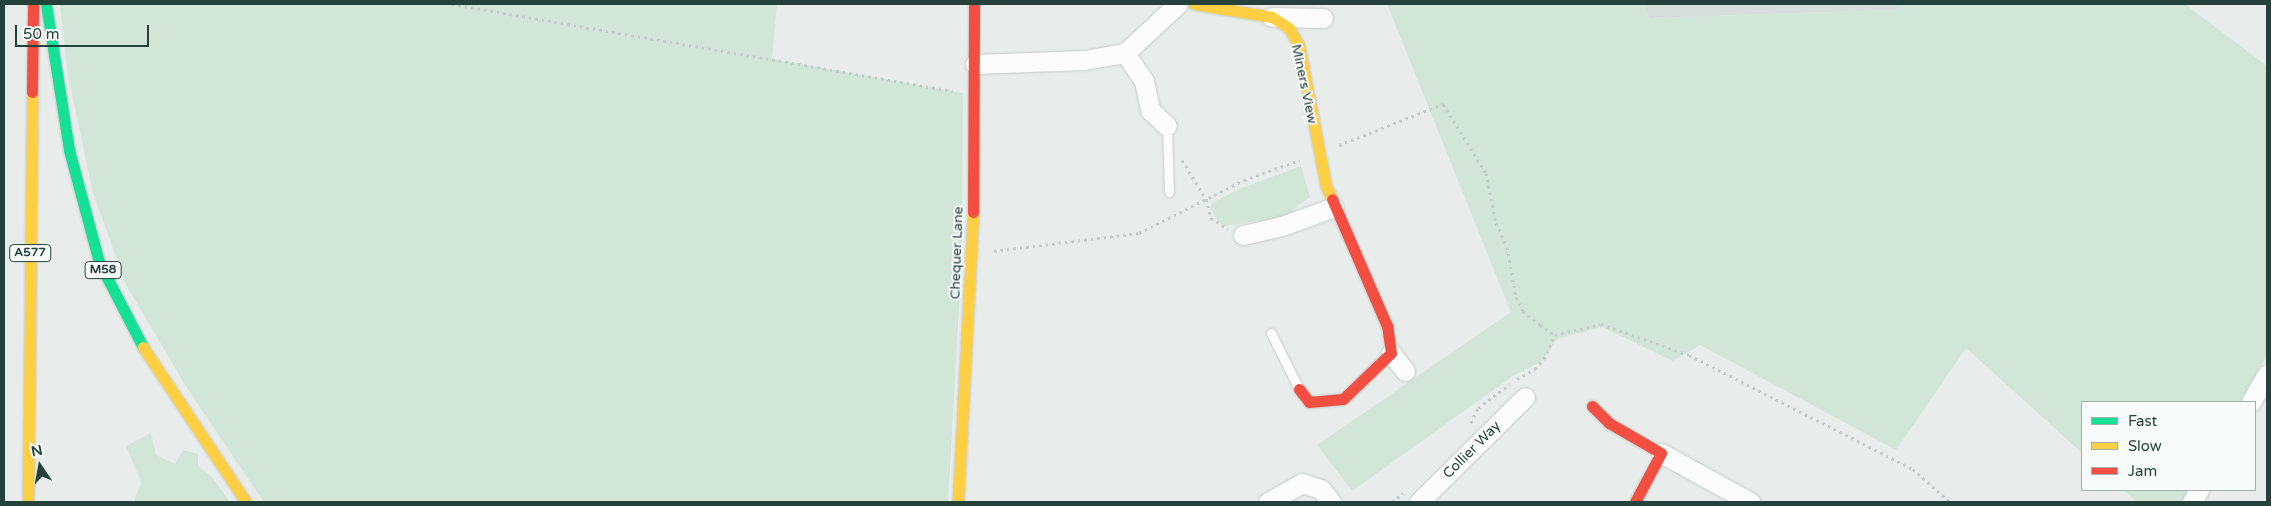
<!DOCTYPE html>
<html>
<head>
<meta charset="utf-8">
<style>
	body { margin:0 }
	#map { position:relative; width:2271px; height:506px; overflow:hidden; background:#e8edeb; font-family:"Varela Round",sans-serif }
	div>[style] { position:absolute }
	.built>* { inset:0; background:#d6dedb }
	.green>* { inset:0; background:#d1e6d8 }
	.path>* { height:3px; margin-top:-1.5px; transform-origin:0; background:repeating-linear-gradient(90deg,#c3ccca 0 2.5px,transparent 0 6.5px) }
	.roads { filter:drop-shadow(0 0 1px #c5cac8) drop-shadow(0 0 1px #c5cac8) }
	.lane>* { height:9px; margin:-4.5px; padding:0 4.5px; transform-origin:4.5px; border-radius:4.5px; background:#fcfcfc }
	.street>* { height:19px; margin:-9.5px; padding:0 9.5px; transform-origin:9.5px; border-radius:9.5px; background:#fcfcfc }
	.fast>* { height:11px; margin:-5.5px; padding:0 5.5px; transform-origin:5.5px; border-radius:5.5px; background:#16e098 }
	.slow>* { height:11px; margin:-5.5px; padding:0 5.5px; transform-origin:5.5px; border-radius:5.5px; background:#ffcf43 }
	.jam>* { height:11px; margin:-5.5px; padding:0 5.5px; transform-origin:5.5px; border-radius:5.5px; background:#f24e42 }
	span { translate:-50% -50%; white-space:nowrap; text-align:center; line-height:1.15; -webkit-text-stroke:4px #f7fbf9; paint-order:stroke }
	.shield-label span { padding:1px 4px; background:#f7fbf9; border:1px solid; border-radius:4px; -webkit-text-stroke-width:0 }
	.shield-label { font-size:12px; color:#24423a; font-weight:700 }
	.street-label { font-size:14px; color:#24423a }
	.frame { position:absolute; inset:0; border:5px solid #24423a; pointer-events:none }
	.legend { position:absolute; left:2081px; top:401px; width:175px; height:90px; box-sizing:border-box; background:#f7fbf9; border:1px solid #a3b1ad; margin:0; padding:6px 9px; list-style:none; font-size:15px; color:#24423a }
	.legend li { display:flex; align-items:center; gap:10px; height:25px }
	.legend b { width:25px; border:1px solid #a3b1ad }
	.north { position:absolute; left:15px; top:441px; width:50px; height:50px; -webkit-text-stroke:4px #f7fbf9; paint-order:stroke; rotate:348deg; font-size:14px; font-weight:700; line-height:20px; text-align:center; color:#24423a }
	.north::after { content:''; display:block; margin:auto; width:18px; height:22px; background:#24423a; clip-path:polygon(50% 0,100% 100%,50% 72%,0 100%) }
	.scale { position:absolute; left:15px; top:25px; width:134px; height:22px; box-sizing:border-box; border:2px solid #24423a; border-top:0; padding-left:6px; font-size:15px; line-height:18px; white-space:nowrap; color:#24423a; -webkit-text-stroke:4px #f7fbf9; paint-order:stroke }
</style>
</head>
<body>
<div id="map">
	<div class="built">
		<div style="clip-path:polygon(1643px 4px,1903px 4px,1898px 10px,1649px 18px)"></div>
	</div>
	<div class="green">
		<div style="clip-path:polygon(60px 4px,777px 4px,772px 59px,963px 93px,962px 255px,948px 502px,264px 502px,187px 388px,126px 285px,93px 193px,68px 76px)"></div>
		<div style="clip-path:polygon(1387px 4px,1643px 4px,1649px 18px,1897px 10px,1903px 4px,2185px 4px,2267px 66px,2267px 355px,2240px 402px,2082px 402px,2082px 453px,1966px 348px,1896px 450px,1700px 345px,1673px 361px,1602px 327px,1557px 339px,1542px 361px,1513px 376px,1352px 491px,1317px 445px,1511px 312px)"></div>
		<div style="clip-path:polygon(1301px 166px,1310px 197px,1292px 210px,1292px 215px,1226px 226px,1222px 226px,1210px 209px,1212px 203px,1239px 189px)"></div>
		<div style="clip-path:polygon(151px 433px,156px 455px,175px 464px,183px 450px,198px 454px,198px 466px,212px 477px,230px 502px,134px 502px,141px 482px,126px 446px)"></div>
		<div style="clip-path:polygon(2123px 490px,2189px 490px,2181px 502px,2137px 502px)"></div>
	</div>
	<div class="path">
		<div style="left:452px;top:4px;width:508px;rotate:9.85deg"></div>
		<div style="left:1339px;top:145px;width:112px;rotate:-21.5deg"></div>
		<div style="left:1443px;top:104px;width:81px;rotate:58.1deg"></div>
		<div style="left:1486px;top:173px;width:51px;rotate:78.7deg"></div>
		<div style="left:1496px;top:223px;width:26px;rotate:65deg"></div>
		<div style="left:1507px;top:247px;width:51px;rotate:79.8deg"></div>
		<div style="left:1516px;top:297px;width:16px;rotate:63deg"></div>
		<div style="left:1523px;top:311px;width:22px;rotate:39deg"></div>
		<div style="left:1540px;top:325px;width:18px;rotate:34deg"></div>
		<div style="left:1555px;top:335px;width:47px;rotate:-13.4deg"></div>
		<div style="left:1601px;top:324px;width:93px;rotate:19.4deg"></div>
		<div style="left:1689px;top:355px;width:251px;rotate:27deg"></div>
		<div style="left:1913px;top:469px;width:50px;rotate:41.7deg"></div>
		<div style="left:1182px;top:160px;width:46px;rotate:58.4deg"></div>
		<div style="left:1206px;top:199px;width:20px;rotate:75deg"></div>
		<div style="left:1211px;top:218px;width:20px;rotate:33deg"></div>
		<div style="left:994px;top:251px;width:146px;rotate:-7.1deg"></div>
		<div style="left:1139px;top:233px;width:118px;rotate:-26.8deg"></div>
		<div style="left:1244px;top:180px;width:59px;rotate:-19.7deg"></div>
		<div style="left:1517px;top:379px;width:21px;rotate:-29deg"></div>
		<div style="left:1535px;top:369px;width:13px;rotate:-48deg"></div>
		<div style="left:1544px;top:359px;width:26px;rotate:-65deg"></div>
		<div style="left:1471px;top:423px;width:17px;rotate:-65deg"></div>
		<div style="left:1478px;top:408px;width:40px;rotate:-37deg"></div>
		<div style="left:1392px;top:502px;width:14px;rotate:-39deg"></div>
	</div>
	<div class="roads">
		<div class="lane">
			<div style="left:1167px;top:126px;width:66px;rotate:88.3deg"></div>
			<div style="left:1271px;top:333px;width:60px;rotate:63.4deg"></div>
		</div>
		<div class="street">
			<div style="left:1272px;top:17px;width:51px;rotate:1.1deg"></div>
			<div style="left:1125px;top:53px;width:34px;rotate:56deg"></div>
			<div style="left:1144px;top:81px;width:30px;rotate:78deg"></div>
			<div style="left:1150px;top:110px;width:23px;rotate:43deg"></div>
			<div style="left:975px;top:64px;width:109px;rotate:-2.1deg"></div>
			<div style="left:1084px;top:60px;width:42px;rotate:-9.7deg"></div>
			<div style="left:1125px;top:53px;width:72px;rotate:-42.8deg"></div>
			<div style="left:1243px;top:235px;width:40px;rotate:-13deg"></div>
			<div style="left:1282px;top:226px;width:55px;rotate:-20.1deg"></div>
			<div style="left:1391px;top:353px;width:23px;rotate:52deg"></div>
			<div style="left:2251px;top:402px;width:32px;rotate:-60deg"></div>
			<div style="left:1661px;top:453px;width:102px;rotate:28.8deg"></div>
			<div style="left:1268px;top:502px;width:39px;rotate:-29deg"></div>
			<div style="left:1302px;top:483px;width:20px;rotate:18deg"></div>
			<div style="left:1321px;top:489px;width:16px;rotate:52deg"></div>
			<div style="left:1419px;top:502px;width:149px;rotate:-44.7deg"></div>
			<div style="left:2192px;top:502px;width:14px;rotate:-60deg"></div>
		</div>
		<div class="fast">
			<div style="left:46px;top:4px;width:148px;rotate:81deg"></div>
			<div style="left:69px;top:150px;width:116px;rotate:75deg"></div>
			<div style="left:99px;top:262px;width:96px;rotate:62.6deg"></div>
		</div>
		<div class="slow">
			<div style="left:1194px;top:4px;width:79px;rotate:9.5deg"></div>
			<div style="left:1272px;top:17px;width:20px;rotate:33deg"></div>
			<div style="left:1289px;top:28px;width:21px;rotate:61deg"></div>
			<div style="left:1299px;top:46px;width:143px;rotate:79.1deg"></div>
			<div style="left:1326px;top:186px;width:14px;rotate:65deg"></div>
			<div style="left:143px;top:347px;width:186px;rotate:56.4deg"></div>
			<div style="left:28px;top:502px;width:410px;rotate:-89.4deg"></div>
			<div style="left:958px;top:502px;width:290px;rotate:-87deg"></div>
		</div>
		<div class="jam">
			<div style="left:32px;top:92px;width:88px;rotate:-89.3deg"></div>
			<div style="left:973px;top:212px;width:208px;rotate:-89.7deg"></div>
			<div style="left:1299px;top:389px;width:16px;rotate:52deg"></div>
			<div style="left:1309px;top:402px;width:34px;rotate:-5deg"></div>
			<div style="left:1343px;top:399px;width:66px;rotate:-43.8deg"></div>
			<div style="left:1391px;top:353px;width:27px;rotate:-98deg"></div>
			<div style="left:1387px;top:326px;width:138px;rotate:-113.4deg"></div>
			<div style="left:1592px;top:406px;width:24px;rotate:45deg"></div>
			<div style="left:1609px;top:423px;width:60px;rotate:30deg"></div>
			<div style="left:1661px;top:453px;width:55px;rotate:118deg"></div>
		</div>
	</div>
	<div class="shield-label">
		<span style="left:30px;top:253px">A577</span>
		<span style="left:103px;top:270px">M58</span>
	</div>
	<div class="street-label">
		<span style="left:1304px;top:84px;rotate:78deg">Miners View</span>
		<span style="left:957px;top:253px;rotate:-88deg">Chequer Lane</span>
		<span style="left:1472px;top:450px;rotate:-45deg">Collier Way</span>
	</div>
	<div class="frame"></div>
	<ul class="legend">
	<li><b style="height:6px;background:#16e098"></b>Fast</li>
	<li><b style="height:6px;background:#ffcf43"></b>Slow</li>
	<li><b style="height:6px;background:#f24e42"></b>Jam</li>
	</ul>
	<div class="north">N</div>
	<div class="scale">50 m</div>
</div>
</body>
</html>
